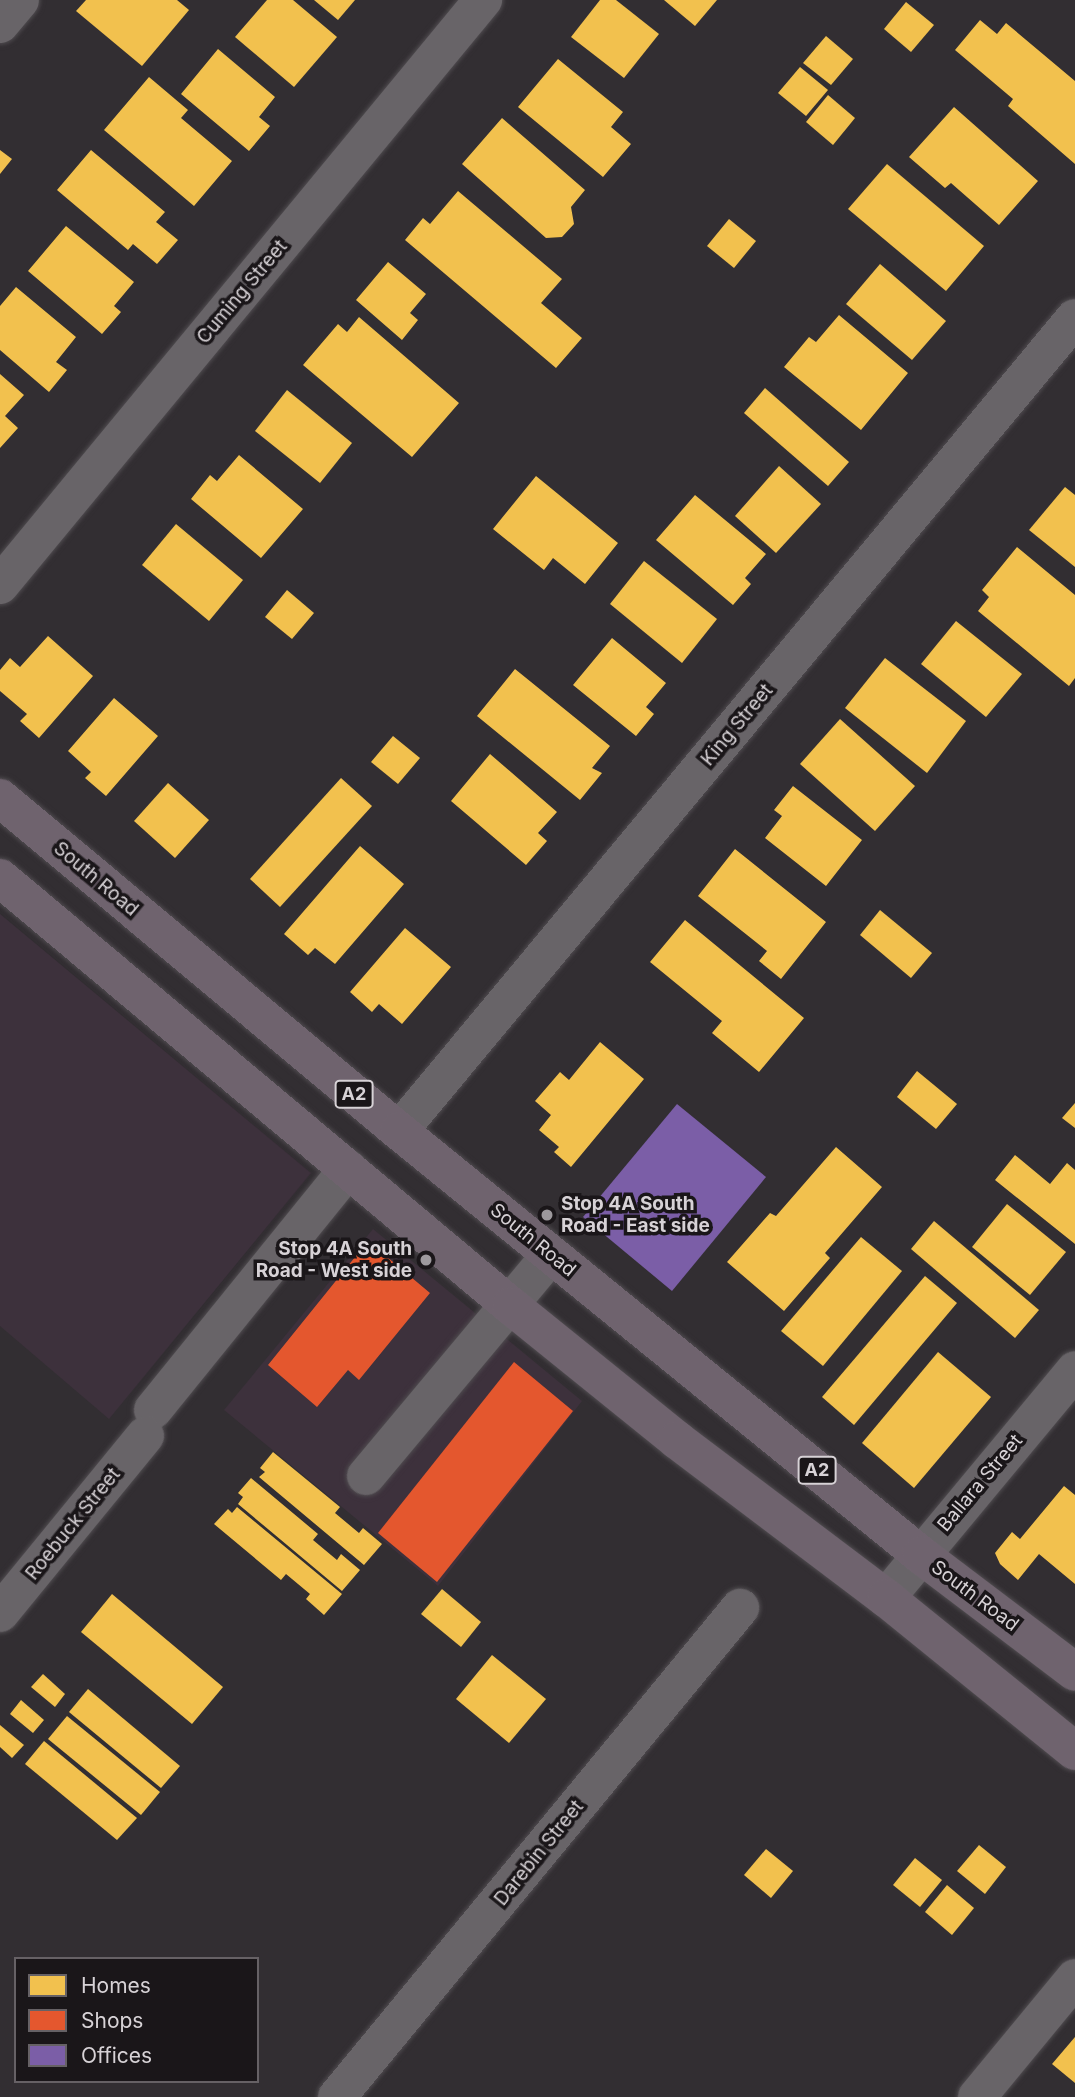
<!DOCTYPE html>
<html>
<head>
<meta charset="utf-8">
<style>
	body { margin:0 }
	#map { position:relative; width:1075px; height:2097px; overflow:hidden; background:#322e32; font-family:Inter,sans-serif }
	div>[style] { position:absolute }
	.built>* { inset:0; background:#3d313c }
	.homes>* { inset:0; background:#f2c14e }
	.shops>* { inset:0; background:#e4572e }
	.offices>* { inset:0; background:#7b5ea7 }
	.roads { filter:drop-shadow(0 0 2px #4f4b4f) drop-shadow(0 0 2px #4f4b4f) }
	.minor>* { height:38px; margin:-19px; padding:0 19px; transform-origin:19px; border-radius:19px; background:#686468 }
	.highway>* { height:38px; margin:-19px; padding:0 19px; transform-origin:19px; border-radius:19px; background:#6f636e }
	.dots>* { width:19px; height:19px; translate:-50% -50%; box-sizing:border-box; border:4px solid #1a1619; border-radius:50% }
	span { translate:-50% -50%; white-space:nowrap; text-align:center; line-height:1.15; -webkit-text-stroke:7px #1a1619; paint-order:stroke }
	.shield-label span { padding:2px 5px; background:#1a1619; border:2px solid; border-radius:5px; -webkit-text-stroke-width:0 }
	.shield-label { font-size:18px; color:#d7d2d6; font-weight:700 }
	.street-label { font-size:19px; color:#d7d2d6 }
	.poi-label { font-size:19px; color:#d7d2d6; font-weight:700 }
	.left { translate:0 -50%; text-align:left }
	.right { translate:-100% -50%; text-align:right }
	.legend { position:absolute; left:14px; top:1957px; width:245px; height:126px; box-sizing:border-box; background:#1a1619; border:2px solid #666165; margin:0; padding:9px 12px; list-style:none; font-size:21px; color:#d7d2d6 }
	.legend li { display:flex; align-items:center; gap:14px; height:35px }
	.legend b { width:35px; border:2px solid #666165 }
</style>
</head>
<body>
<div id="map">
	<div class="built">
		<div style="clip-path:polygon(0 914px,311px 1173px,109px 1419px,0 1326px)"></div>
		<div style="clip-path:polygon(373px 1229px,582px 1401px,438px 1586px,224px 1410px)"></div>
	</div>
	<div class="homes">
		<div style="clip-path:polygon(86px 0,177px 0,189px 10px,142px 66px,76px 11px)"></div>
		<div style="clip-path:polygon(267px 0,293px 0,337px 37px,294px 87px,235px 37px)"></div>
		<div style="clip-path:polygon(314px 0,355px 0,338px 20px)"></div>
		<div style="clip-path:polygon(600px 0,616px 0,659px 34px,624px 78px,571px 37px)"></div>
		<div style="clip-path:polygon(664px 0,717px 0,695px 26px)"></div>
		<div style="clip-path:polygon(906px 2px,934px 25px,911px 52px,884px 29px)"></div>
		<div style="clip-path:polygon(980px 20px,997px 34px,1006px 23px,1075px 81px,1075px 164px,1008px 106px,1013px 99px,955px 50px)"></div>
		<div style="clip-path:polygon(826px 36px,853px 59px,831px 85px,803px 63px)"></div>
		<div style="clip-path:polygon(218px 49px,275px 97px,259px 117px,270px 126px,249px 151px,181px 94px)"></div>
		<div style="clip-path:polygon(558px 59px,623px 112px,611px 127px,631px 144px,603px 177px,518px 107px)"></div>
		<div style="clip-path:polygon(800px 67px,828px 90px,806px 116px,778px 93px)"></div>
		<div style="clip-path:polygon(149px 77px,188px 110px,181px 118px,232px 161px,194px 206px,104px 130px)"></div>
		<div style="clip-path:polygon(828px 95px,855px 118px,833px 145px,806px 122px)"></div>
		<div style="clip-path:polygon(954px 107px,1038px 181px,999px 225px,951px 183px,945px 188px,909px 157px)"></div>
		<div style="clip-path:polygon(502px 118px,585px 190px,571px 207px,574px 224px,562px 237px,546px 238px,462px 164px)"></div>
		<div style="clip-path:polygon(0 150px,12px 159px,0 174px)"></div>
		<div style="clip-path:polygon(91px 150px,165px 212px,156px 222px,178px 240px,157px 264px,133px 244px,128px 250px,57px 190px)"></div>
		<div style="clip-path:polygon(887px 164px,984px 246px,946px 291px,848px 209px)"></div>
		<div style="clip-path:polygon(458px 191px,562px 279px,541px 303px,582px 338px,556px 368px,405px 240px,423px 218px,430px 224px)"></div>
		<div style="clip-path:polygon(729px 219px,756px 241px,734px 268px,707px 246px)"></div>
		<div style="clip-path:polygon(66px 226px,134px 282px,114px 306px,121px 312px,102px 334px,28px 271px)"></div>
		<div style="clip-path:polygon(388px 262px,426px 294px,410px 313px,418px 320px,402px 340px,356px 300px)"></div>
		<div style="clip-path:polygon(880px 264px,946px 321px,912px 360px,846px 304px)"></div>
		<div style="clip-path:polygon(16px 287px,76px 337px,56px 362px,67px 370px,49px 392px,0 350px,0 306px)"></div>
		<div style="clip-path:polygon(839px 315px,908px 373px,861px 430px,784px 367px,809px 337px,816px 342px)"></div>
		<div style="clip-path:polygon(359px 317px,459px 403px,412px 457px,303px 365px,338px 324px,347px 332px)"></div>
		<div style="clip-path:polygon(0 374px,24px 395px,5px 416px,18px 428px,0 448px)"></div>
		<div style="clip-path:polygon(765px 388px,849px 462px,828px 486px,744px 413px)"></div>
		<div style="clip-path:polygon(287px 390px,352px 443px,320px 483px,255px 431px)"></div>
		<div style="clip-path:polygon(239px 455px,303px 509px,261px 558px,191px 499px,210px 475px,217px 481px)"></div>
		<div style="clip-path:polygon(779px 466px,821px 504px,776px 553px,735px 516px)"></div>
		<div style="clip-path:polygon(536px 476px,618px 543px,585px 584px,553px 558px,544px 570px,493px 529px)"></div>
		<div style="clip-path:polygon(1065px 487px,1075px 495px,1075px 567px,1029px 530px)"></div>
		<div style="clip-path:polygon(695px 495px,766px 554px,745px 578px,751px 584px,733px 605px,656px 540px)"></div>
		<div style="clip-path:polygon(176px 524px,243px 580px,209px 621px,142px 565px)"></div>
		<div style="clip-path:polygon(1017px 547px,1075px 595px,1075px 678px,1069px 686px,978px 611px,989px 597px,982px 590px)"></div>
		<div style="clip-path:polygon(644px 561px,717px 619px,682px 663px,610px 604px)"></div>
		<div style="clip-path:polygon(287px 590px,314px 613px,292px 639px,265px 617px)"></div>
		<div style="clip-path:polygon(956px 621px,1022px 674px,986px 717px,921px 664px)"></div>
		<div style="clip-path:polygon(48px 636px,93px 676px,39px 738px,20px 721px,27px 714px,0 691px,0 670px,10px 658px,20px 667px)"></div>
		<div style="clip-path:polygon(612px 638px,666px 683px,646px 707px,654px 714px,636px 736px,573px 685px)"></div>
		<div style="clip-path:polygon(885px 658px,966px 721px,927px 773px,845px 708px)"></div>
		<div style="clip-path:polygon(515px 669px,610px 746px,592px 768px,602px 773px,580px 800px,477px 716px)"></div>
		<div style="clip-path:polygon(114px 698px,158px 736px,106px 796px,85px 778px,91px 772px,68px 751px)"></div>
		<div style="clip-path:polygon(840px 719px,915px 786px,875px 831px,800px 764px)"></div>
		<div style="clip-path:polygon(393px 736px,420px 758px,398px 784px,371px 762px)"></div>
		<div style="clip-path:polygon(490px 754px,557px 812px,538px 833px,547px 841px,526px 865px,451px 801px)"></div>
		<div style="clip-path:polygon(341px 778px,372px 806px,280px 907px,250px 879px)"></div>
		<div style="clip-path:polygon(168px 783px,209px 820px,175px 858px,134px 821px)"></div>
		<div style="clip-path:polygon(793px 786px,862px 840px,826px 886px,765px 838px,782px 816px,774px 810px)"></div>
		<div style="clip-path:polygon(360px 846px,404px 884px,335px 964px,315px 948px,308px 955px,284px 934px)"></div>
		<div style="clip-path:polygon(735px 849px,826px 922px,781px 979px,759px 961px,767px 951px,698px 896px)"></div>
		<div style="clip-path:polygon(880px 910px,932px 953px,911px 978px,860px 935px)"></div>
		<div style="clip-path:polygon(685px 920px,804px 1018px,759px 1072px,712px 1033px,722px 1021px,650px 962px)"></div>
		<div style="clip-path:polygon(405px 928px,451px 967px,402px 1024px,379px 1004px,372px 1012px,350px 992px)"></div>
		<div style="clip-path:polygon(600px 1042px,644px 1079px,571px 1167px,554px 1152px,559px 1147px,539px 1130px,551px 1115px,535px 1101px,560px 1072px,569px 1080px)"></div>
		<div style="clip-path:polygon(917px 1071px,957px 1104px,936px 1129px,897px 1097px)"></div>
		<div style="clip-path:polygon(1075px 1103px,1075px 1128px,1062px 1118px)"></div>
		<div style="clip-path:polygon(836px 1147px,882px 1187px,825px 1253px,830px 1258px,784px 1311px,727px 1262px,770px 1213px,776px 1216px)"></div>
		<div style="clip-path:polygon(1015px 1155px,1050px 1184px,1067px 1163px,1075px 1170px,1075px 1244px,995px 1180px)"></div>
		<div style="clip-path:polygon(1007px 1204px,1066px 1252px,1030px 1295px,972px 1247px)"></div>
		<div style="clip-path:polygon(934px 1221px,1039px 1310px,1015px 1338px,911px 1249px)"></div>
		<div style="clip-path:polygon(861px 1237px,902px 1271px,823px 1366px,781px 1331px)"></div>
		<div style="clip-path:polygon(925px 1276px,957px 1303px,854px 1425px,822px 1397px)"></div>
		<div style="clip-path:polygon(938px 1352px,991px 1397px,914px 1488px,862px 1443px)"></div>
		<div style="clip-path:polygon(273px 1452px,340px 1507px,335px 1513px,359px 1533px,363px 1528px,382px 1544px,364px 1565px,259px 1477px,265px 1472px,260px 1468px)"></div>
		<div style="clip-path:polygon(251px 1478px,318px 1534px,313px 1540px,337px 1560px,341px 1554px,360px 1570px,342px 1591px,238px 1504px,243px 1497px,238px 1493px)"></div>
		<div style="clip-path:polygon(1064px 1486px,1075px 1495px,1075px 1584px,1039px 1554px,1018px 1580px,1000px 1564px,995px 1553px,1012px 1532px,1020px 1539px)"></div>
		<div style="clip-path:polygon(237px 1507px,342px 1594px,324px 1615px,306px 1599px,310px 1594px,286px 1574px,281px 1580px,214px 1524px,228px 1509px,232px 1513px)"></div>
		<div style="clip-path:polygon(442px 1589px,481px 1622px,461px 1647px,421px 1614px)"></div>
		<div style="clip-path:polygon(112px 1594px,223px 1687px,192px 1724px,81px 1632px)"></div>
		<div style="clip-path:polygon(492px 1655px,546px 1699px,509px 1743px,456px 1699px)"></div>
		<div style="clip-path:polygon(43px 1674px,65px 1694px,55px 1707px,31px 1687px)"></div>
		<div style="clip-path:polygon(88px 1689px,180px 1766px,161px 1788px,69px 1712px)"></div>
		<div style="clip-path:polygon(21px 1700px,44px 1720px,33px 1733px,10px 1714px)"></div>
		<div style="clip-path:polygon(67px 1716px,160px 1792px,141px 1815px,48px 1739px)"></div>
		<div style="clip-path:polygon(0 1725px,24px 1745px,12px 1758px,0 1747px)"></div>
		<div style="clip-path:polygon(44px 1741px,137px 1818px,117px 1840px,25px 1764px)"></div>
		<div style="clip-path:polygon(979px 1845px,1006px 1867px,985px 1894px,957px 1871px)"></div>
		<div style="clip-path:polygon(766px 1849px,793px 1871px,771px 1898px,744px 1875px)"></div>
		<div style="clip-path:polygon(915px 1858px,942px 1880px,920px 1907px,893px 1885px)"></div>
		<div style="clip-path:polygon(947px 1885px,974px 1908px,952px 1935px,925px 1912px)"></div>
		<div style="clip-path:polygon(1075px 2037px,1075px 2083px,1052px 2064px)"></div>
	</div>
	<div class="shops">
		<div style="clip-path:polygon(368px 1241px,430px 1293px,359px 1380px,348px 1370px,317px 1407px,268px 1365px)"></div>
		<div style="clip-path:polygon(514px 1362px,573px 1411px,437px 1582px,378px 1533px)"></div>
	</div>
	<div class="offices">
		<div style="clip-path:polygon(677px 1104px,766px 1177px,672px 1291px,583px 1217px)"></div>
	</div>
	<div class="roads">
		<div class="minor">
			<div style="left:0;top:24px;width:31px;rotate:-50deg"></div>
			<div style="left:0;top:585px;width:759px;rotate:-50.46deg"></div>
			<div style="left:399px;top:1131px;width:1057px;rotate:-50.26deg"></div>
			<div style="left:153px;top:1410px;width:310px;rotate:-51deg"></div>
			<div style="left:366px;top:1476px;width:288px;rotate:-50.1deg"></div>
			<div style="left:886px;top:1598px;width:296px;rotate:-50.3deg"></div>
			<div style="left:0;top:1613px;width:229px;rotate:-50.7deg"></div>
			<div style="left:337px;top:2097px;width:634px;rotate:-50.51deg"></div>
			<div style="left:977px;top:2097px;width:154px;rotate:-50.5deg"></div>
		</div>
		<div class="highway">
			<div style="left:0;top:798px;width:520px;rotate:39.85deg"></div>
			<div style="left:399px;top:1131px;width:673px;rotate:39.09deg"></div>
			<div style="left:921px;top:1555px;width:193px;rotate:37.2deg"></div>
			<div style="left:0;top:878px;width:667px;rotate:39.95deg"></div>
			<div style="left:511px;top:1306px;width:213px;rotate:38.9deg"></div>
			<div style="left:677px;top:1440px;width:262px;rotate:37.1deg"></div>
			<div style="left:886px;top:1598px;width:243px;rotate:39deg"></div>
		</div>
	</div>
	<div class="dots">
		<div style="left:547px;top:1215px;background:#9d999d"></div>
		<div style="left:426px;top:1260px;background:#9d999d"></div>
	</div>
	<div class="shield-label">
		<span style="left:354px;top:1094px">A2</span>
		<span style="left:817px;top:1470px">A2</span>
	</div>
	<div class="street-label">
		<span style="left:242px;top:292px;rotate:-50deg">Cuming Street</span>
		<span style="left:737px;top:725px;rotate:-50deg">King Street</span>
		<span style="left:96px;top:879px;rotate:40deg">South Road</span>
		<span style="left:533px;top:1240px;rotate:39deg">South Road</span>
		<span style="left:980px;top:1483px;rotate:-50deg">Ballara Street</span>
		<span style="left:73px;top:1524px;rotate:-51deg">Roebuck Street</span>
		<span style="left:975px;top:1596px;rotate:37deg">South Road</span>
		<span style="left:539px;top:1853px;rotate:-51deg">Darebin Street</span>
	</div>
	<div class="poi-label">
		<span class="left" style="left:561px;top:1215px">Stop 4A South<br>Road - East side</span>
		<span class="right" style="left:412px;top:1260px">Stop 4A South<br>Road - West side</span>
	</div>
	<ul class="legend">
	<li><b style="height:19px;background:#f2c14e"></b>Homes</li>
	<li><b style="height:19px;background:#e4572e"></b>Shops</li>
	<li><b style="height:19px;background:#7b5ea7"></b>Offices</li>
	</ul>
</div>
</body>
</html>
